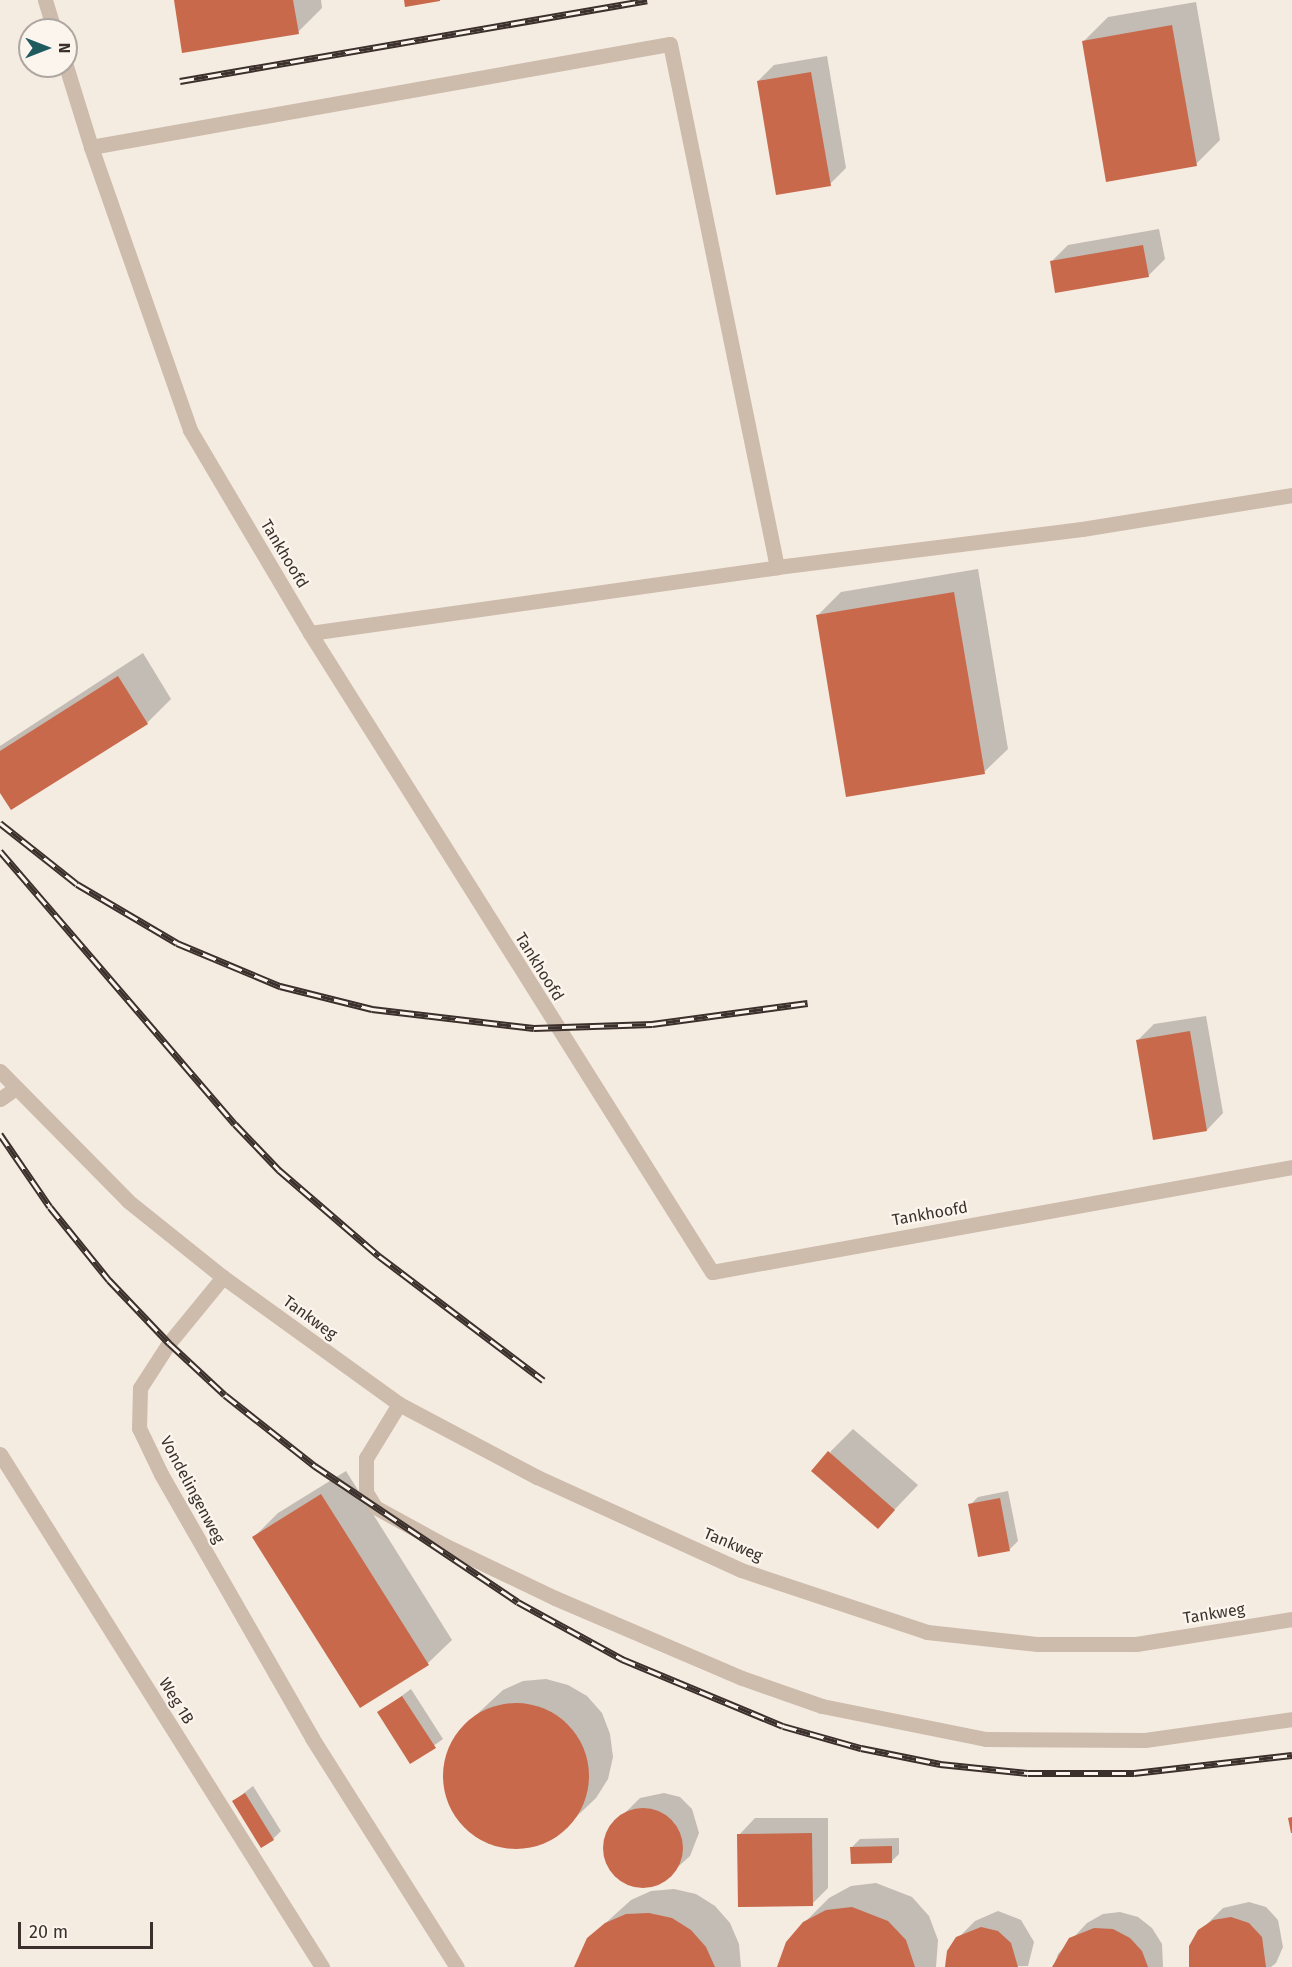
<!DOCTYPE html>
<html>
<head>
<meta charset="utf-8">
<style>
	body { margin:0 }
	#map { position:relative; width:1292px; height:1967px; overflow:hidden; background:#f4ebe1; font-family:"Fira Sans",sans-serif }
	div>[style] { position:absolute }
	.shadow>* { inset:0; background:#0003 }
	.building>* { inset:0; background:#c8694b }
	.round { border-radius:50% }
	.minor>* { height:15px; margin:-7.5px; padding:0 7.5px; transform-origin:7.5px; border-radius:7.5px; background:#cdbbac }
	.rail>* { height:7px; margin-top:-3.5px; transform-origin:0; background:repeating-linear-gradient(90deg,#fbf5ee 0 14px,#3b302b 0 28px); box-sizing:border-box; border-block:2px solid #3b302b }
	span { translate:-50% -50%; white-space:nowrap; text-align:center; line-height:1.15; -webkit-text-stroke:4.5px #fbf5ee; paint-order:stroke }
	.street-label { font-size:16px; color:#3b302b }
	.north { position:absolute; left:18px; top:18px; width:60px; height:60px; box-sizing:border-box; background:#fbf5ee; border:2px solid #aea6a0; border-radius:50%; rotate:90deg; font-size:16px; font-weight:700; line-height:24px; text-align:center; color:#3b302b }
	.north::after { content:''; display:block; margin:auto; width:21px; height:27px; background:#1f5a5e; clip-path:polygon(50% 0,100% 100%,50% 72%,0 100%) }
	.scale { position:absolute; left:18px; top:1922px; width:135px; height:27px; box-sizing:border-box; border:3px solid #3b302b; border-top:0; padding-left:8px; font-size:18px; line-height:21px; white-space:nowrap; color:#3b302b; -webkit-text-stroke:4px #fbf5ee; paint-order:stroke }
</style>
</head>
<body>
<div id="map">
	<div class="shadow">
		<div style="clip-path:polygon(175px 0,321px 0,322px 8px,298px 32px)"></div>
		<div style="clip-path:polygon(1196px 2px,1220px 140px,1196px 164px,1084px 41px,1108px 17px)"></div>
		<div style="clip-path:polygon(827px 56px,846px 168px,830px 184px,758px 81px,774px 65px)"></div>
		<div style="clip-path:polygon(1159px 229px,1165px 259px,1148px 276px,1052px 261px,1068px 245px)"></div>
		<div style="clip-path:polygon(978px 569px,1008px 749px,984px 772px,817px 616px,841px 592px)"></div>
		<div style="clip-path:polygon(143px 653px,171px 699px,147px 723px,12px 808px,0 790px,0 746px)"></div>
		<div style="clip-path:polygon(1206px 1016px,1223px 1113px,1207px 1130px,1138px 1040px,1154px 1024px)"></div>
		<div style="clip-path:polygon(853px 1429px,918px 1485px,878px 1527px,830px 1452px)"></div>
		<div style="clip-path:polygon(346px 1471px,452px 1640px,428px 1663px,361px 1706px,254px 1537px,278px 1513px)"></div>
		<div style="clip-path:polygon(1008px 1491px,1018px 1541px,1010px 1549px,979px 1555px,970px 1505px,978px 1497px)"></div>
		<div style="clip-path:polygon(546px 1679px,568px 1685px,587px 1696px,602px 1713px,610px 1734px,613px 1757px,608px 1779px,596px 1798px,554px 1838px,533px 1847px,511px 1848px,489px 1843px,469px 1832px,454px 1814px,446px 1794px,444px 1771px,449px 1749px,461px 1729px,503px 1690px,523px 1681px)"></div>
		<div style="clip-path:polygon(411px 1689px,443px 1739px,411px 1762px,379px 1713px)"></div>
		<div style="clip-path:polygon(253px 1786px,281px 1831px,273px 1839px,234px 1801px)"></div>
		<div style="clip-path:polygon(664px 1793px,680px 1797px,692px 1809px,699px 1833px,690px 1856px,660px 1883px,643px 1887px,627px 1884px,614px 1874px,606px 1859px,604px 1842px,611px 1827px,640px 1798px)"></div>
		<div style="clip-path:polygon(755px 1818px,828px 1818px,828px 1888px,812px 1904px,739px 1835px)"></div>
		<div style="clip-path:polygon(899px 1838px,899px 1854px,891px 1862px,852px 1847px,860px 1839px)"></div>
		<div style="clip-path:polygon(876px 1883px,912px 1897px,929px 1916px,938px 1940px,936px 1967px,779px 1967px,804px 1923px,829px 1898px,851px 1886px)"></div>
		<div style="clip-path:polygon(674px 1889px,696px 1894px,715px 1906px,730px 1923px,739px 1944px,741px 1967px,576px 1967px,588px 1939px,631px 1900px,651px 1891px)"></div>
		<div style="clip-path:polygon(1249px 1902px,1266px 1907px,1278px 1920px,1283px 1947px,1276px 1963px,1271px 1967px,1190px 1967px,1206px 1925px,1223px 1908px)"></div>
		<div style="clip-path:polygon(998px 1911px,1021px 1920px,1034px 1942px,1028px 1966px,947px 1967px,958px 1938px,975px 1921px)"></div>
		<div style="clip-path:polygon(1120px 1912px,1138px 1917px,1152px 1928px,1162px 1944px,1163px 1967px,1054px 1967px,1058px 1954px,1087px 1923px,1103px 1914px)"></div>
	</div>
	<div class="building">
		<div style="clip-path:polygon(174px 0,293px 0,299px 34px,182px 53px)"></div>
		<div style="clip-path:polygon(404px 0,440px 0,440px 1px,405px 7px)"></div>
		<div style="clip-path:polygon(1172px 25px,1197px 166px,1106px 182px,1082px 41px)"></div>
		<div style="clip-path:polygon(811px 72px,831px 186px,776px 195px,757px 81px)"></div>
		<div style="clip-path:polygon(1143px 245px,1149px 277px,1055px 293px,1050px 261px)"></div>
		<div style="clip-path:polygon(954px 592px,985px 774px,846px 797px,816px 615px)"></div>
		<div style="clip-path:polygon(118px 676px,148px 724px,11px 810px,0 793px,0 751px)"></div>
		<div style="clip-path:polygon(1190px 1031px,1207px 1131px,1153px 1140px,1136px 1040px)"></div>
		<div style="clip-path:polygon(828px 1451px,895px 1510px,878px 1529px,811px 1471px)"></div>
		<div style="clip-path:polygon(321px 1494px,429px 1665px,360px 1708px,252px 1537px)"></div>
		<div style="clip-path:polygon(1000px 1498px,1010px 1551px,978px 1557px,968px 1504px)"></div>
		<div style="clip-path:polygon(402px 1696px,436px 1748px,410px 1764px,377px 1712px)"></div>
		<div class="round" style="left:443px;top:1703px;width:146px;height:146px"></div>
		<div style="clip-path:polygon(245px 1793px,274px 1840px,261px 1848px,232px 1801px)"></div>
		<div class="round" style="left:603px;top:1808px;width:80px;height:80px"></div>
		<div style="clip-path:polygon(1292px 1817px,1292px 1833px,1291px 1833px,1288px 1818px)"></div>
		<div style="clip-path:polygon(812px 1833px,813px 1906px,738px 1907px,737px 1834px)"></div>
		<div style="clip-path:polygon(892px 1846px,892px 1863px,851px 1864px,850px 1847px)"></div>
		<div style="clip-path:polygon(852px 1907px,888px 1921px,906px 1940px,915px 1967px,777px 1967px,786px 1942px,803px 1922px,826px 1910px)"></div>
		<div style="clip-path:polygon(649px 1913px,672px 1918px,691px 1930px,706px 1947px,715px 1967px,574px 1967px,587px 1938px,605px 1923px,626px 1914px)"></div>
		<div style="clip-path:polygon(1231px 1917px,1249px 1923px,1262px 1937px,1266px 1967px,1189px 1967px,1189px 1946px,1198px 1930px,1213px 1920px)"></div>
		<div style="clip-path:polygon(981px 1927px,998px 1931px,1011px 1943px,1018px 1967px,945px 1967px,947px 1951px,956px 1937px)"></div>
		<div style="clip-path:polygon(1094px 1928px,1113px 1929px,1130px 1938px,1142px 1951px,1148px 1967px,1052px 1967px,1069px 1938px)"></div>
	</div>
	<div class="minor">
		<div style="left:45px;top:0;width:31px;rotate:73deg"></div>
		<div style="left:66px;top:66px;width:85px;rotate:72.8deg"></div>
		<div style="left:91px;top:147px;width:588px;rotate:-10.09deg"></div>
		<div style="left:670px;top:44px;width:534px;rotate:78.44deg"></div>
		<div style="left:91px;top:147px;width:300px;rotate:70.7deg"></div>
		<div style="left:190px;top:430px;width:236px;rotate:59.4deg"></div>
		<div style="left:310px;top:633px;width:755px;rotate:57.83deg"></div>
		<div style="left:712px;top:1272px;width:589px;rotate:-10.26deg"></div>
		<div style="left:310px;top:633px;width:472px;rotate:-8deg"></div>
		<div style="left:777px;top:567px;width:307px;rotate:-7.1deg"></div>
		<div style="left:1082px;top:529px;width:213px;rotate:-9.2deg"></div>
		<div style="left:0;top:1071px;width:182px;rotate:45.4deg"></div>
		<div style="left:128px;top:1201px;width:122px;rotate:38.7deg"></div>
		<div style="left:223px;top:1277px;width:85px;rotate:129.3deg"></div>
		<div style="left:169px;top:1343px;width:54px;rotate:122.8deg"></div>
		<div style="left:140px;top:1388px;width:40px;rotate:91.4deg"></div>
		<div style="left:139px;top:1428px;width:51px;rotate:64.4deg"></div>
		<div style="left:161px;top:1474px;width:304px;rotate:60.2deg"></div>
		<div style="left:312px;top:1738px;width:271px;rotate:57.7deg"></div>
		<div style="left:0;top:1099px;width:19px;rotate:-35deg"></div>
		<div style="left:223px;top:1277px;width:217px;rotate:35.8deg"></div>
		<div style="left:399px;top:1404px;width:156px;rotate:27.9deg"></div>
		<div style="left:537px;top:1477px;width:224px;rotate:24.5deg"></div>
		<div style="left:741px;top:1570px;width:196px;rotate:18.4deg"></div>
		<div style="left:927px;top:1632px;width:112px;rotate:6.2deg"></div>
		<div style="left:1038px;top:1644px;width:98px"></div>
		<div style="left:1136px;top:1644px;width:158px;rotate:-9.1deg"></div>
		<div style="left:399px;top:1404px;width:63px;rotate:121.4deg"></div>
		<div style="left:366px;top:1458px;width:34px;rotate:90deg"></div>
		<div style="left:366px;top:1492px;width:17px;rotate:59deg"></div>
		<div style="left:375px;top:1507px;width:79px;rotate:28.8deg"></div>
		<div style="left:444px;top:1545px;width:123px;rotate:25.5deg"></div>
		<div style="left:555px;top:1598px;width:203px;rotate:23.2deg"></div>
		<div style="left:742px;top:1678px;width:85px;rotate:19.3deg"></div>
		<div style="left:822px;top:1706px;width:167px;rotate:11.4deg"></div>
		<div style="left:986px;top:1739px;width:159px;rotate:0.4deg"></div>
		<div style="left:1145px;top:1740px;width:148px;rotate:-8.1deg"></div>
		<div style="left:0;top:1454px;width:606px;rotate:57.88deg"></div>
	</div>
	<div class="rail">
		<div style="left:180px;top:81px;width:474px;rotate:-9.8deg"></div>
		<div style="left:0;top:823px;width:98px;rotate:38.4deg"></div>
		<div style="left:77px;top:884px;width:116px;rotate:30.5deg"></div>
		<div style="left:177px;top:943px;width:112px;rotate:22.7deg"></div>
		<div style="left:280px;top:986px;width:95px;rotate:14deg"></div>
		<div style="left:372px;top:1009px;width:163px;rotate:6.7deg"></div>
		<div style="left:534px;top:1028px;width:118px;rotate:-1.9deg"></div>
		<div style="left:652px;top:1024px;width:157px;rotate:-7.7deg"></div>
		<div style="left:0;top:851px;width:360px;rotate:49.3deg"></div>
		<div style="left:235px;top:1124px;width:64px;rotate:46.3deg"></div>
		<div style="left:279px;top:1170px;width:132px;rotate:40.7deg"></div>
		<div style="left:379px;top:1256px;width:206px;rotate:37.1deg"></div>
		<div style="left:0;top:1134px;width:88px;rotate:55.6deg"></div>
		<div style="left:50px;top:1207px;width:94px;rotate:51.1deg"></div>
		<div style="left:109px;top:1280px;width:87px;rotate:46.4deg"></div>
		<div style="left:169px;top:1343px;width:76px;rotate:42.9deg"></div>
		<div style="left:225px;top:1395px;width:115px;rotate:38.3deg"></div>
		<div style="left:315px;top:1466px;width:244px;rotate:33.8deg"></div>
		<div style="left:518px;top:1602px;width:119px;rotate:28.7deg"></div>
		<div style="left:622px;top:1659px;width:174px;rotate:22.6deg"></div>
		<div style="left:783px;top:1726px;width:81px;rotate:15.8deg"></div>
		<div style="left:861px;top:1748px;width:81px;rotate:11.4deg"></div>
		<div style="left:940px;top:1764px;width:88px;rotate:5.8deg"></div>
		<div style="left:1028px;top:1773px;width:106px"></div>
		<div style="left:1134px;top:1773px;width:159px;rotate:-6.5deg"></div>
	</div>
	<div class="street-label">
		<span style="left:284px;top:554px;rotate:59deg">Tankhoofd</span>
		<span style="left:539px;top:967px;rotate:58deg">Tankhoofd</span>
		<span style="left:930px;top:1214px;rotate:-10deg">Tankhoofd</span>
		<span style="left:310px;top:1318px;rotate:36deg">Tankweg</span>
		<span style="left:192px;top:1490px;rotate:62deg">Vondelingenweg</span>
		<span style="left:733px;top:1545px;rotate:23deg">Tankweg</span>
		<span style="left:1214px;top:1614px;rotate:-9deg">Tankweg</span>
		<span style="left:176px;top:1701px;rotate:58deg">Weg 1B</span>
	</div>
	<div class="north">N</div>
	<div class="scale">20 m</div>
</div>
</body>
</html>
